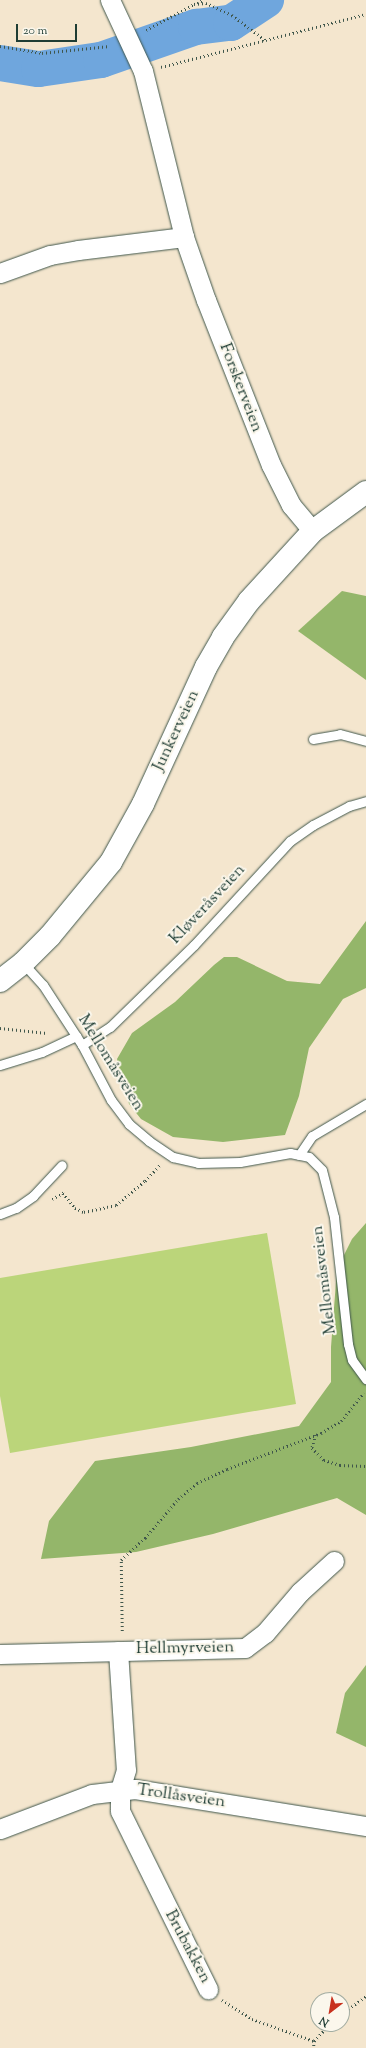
<!DOCTYPE html>
<html>
<head>
<meta charset="utf-8">
<style>
	body { margin:0 }
	#map { position:relative; width:366px; height:2048px; overflow:hidden; background:#f4e6ce; font-family:"Sorts Mill Goudy",serif }
	div>[style] { position:absolute }
	.green>* { inset:0; background:#bbd57a }
	.forest>* { inset:0; background:#94b66a }
	.river>* { height:36px; margin:-18px; padding:0 18px; transform-origin:18px; border-radius:18px; background:#6fa6dd }
	.path>* { height:2.5px; margin-top:-1.25px; transform-origin:0; background:repeating-linear-gradient(90deg,#3f564b 0 1px,transparent 0 4px) }
	.roads { filter:drop-shadow(0 0 1px #3f564b) drop-shadow(0 0 1px #3f564b) }
	.service>* { height:9px; margin:-4.5px; padding:0 4.5px; transform-origin:4.5px; border-radius:4.5px; background:#fff }
	.minor>* { height:19px; margin:-9.5px; padding:0 9.5px; transform-origin:9.5px; border-radius:9.5px; background:#fff }
	.tertiary>* { height:22px; margin:-11px; padding:0 11px; transform-origin:11px; border-radius:11px; background:#fff }
	span { translate:-50% -50%; white-space:nowrap; text-align:center; line-height:1.15; -webkit-text-stroke:4px #fbf7ec; paint-order:stroke }
	.street-label { font-size:17px; color:#1f3d34 }
	.north { position:absolute; left:310px; top:1992px; width:40px; height:40px; box-sizing:border-box; background:#fbf7ec; border:1px solid #a3ada2; border-radius:50%; rotate:211deg; font-size:11px; font-weight:700; line-height:16px; text-align:center; color:#1f3d34 }
	.north::after { content:''; display:block; margin:auto; width:14px; height:18px; background:#c8321e; clip-path:polygon(50% 0,100% 100%,50% 72%,0 100%) }
	.scale { position:absolute; left:16px; top:24px; width:61px; height:18px; box-sizing:border-box; border:2px solid #1f3d34; border-top:0; padding-left:5px; font-size:12px; line-height:14px; white-space:nowrap; color:#1f3d34; -webkit-text-stroke:3px #fbf7ec; paint-order:stroke }
</style>
</head>
<body>
<div id="map">
	<div class="green">
		<div style="clip-path:polygon(267px 1233px,296px 1404px,10px 1453px,0 1396px,0 1278px)"></div>
	</div>
	<div class="forest">
		<div style="clip-path:polygon(342px 591px,366px 596px,366px 680px,298px 631px)"></div>
		<div style="clip-path:polygon(366px 921px,366px 988px,343px 999px,309px 1048px,299px 1096px,285px 1135px,223px 1142px,173px 1137px,141px 1119px,129px 1104px,117px 1059px,132px 1033px,175px 1002px,214px 965px,224px 957px,237px 957px,287px 981px,320px 984px)"></div>
		<div style="clip-path:polygon(366px 1223px,366px 1515px,337px 1498px,213px 1534px,136px 1552px,41px 1559px,49px 1521px,95px 1461px,191px 1447px,299px 1426px,331px 1382px,331px 1347px,337px 1269px,352px 1239px)"></div>
		<div style="clip-path:polygon(366px 1665px,366px 1747px,336px 1733px,345px 1693px)"></div>
	</div>
	<div class="river">
		<div style="left:0;top:63px;width:39px;rotate:9deg"></div>
		<div style="left:39px;top:69px;width:63px;rotate:-8.3deg"></div>
		<div style="left:101px;top:60px;width:101px;rotate:-19.2deg"></div>
		<div style="left:196px;top:27px;width:35px;rotate:-7deg"></div>
		<div style="left:231px;top:23px;width:42px;rotate:-33.3deg"></div>
	</div>
	<div class="path">
		<div style="left:197px;top:3px;width:7px;rotate:-27deg"></div>
		<div style="left:146px;top:30px;width:55px;rotate:-28.4deg"></div>
		<div style="left:194px;top:4px;width:12px;rotate:-5deg"></div>
		<div style="left:206px;top:3px;width:29px;rotate:25deg"></div>
		<div style="left:232px;top:15px;width:41px;rotate:37.1deg"></div>
		<div style="left:0;top:46px;width:43px;rotate:9.5deg"></div>
		<div style="left:42px;top:53px;width:68px;rotate:-5.9deg"></div>
		<div style="left:161px;top:67px;width:212px;rotate:-14.5deg"></div>
		<div style="left:0;top:1028px;width:47px;rotate:6.1deg"></div>
		<div style="left:52px;top:1199px;width:13px;rotate:-29deg"></div>
		<div style="left:63px;top:1193px;width:19px;rotate:51deg"></div>
		<div style="left:75px;top:1208px;width:10px;rotate:24deg"></div>
		<div style="left:84px;top:1212px;width:24px;rotate:-12deg"></div>
		<div style="left:107px;top:1207px;width:9px;rotate:-13deg"></div>
		<div style="left:116px;top:1205px;width:38px;rotate:-40deg"></div>
		<div style="left:145px;top:1181px;width:22px;rotate:-47deg"></div>
		<div style="left:316px;top:1435px;width:14px;rotate:107deg"></div>
		<div style="left:312px;top:1448px;width:17px;rotate:45deg"></div>
		<div style="left:324px;top:1460px;width:17px;rotate:17deg"></div>
		<div style="left:340px;top:1465px;width:26px;rotate:2deg"></div>
		<div style="left:122px;top:1631px;width:71px;rotate:-90.8deg"></div>
		<div style="left:121px;top:1560px;width:33px;rotate:-43deg"></div>
		<div style="left:145px;top:1538px;width:51px;rotate:-49.8deg"></div>
		<div style="left:178px;top:1499px;width:25px;rotate:-40deg"></div>
		<div style="left:197px;top:1483px;width:33px;rotate:-25deg"></div>
		<div style="left:227px;top:1469px;width:101px;rotate:-21deg"></div>
		<div style="left:321px;top:1433px;width:23px;rotate:-31deg"></div>
		<div style="left:341px;top:1421px;width:36px;rotate:-51deg"></div>
		<div style="left:222px;top:2000px;width:36px;rotate:32deg"></div>
		<div style="left:252px;top:2019px;width:66px;rotate:19.5deg"></div>
		<div style="left:342px;top:2014px;width:30px;rotate:-37deg"></div>
		<div style="left:314px;top:2041px;width:23px;rotate:-47deg"></div>
		<div style="left:314px;top:2041px;width:7px;rotate:90deg"></div>
	</div>
	<div class="roads">
		<div class="service">
			<div style="left:313px;top:739px;width:27px;rotate:-10deg"></div>
			<div style="left:340px;top:734px;width:27px;rotate:15deg"></div>
			<div style="left:23px;top:963px;width:30px;rotate:48deg"></div>
			<div style="left:43px;top:985px;width:72px;rotate:57deg"></div>
			<div style="left:82px;top:1045px;width:62px;rotate:62.2deg"></div>
			<div style="left:111px;top:1100px;width:30px;rotate:53deg"></div>
			<div style="left:129px;top:1124px;width:26px;rotate:40deg"></div>
			<div style="left:149px;top:1141px;width:29px;rotate:34deg"></div>
			<div style="left:173px;top:1157px;width:26px;rotate:13deg"></div>
			<div style="left:198px;top:1163px;width:42px;rotate:-1.4deg"></div>
			<div style="left:240px;top:1162px;width:51px;rotate:-10.2deg"></div>
			<div style="left:290px;top:1153px;width:19px;rotate:12deg"></div>
			<div style="left:309px;top:1157px;width:18px;rotate:45deg"></div>
			<div style="left:322px;top:1170px;width:49px;rotate:75.7deg"></div>
			<div style="left:334px;top:1217px;width:128px;rotate:83.7deg"></div>
			<div style="left:348px;top:1344px;width:16px;rotate:76deg"></div>
			<div style="left:352px;top:1360px;width:24px;rotate:54deg"></div>
			<div style="left:82px;top:1045px;width:33px;rotate:-33deg"></div>
			<div style="left:110px;top:1027px;width:117px;rotate:-44.3deg"></div>
			<div style="left:194px;top:945px;width:142px;rotate:-47.3deg"></div>
			<div style="left:290px;top:841px;width:28px;rotate:-35deg"></div>
			<div style="left:313px;top:825px;width:41px;rotate:-27.8deg"></div>
			<div style="left:349px;top:806px;width:18px;rotate:-16deg"></div>
			<div style="left:0;top:1065px;width:44px;rotate:-17.2deg"></div>
			<div style="left:42px;top:1052px;width:38px;rotate:-25deg"></div>
			<div style="left:299px;top:1155px;width:23px;rotate:-56deg"></div>
			<div style="left:312px;top:1136px;width:63px;rotate:-30.7deg"></div>
			<div style="left:0;top:1214px;width:17px;rotate:-21deg"></div>
			<div style="left:16px;top:1208px;width:21px;rotate:-35deg"></div>
			<div style="left:33px;top:1196px;width:42px;rotate:-46.9deg"></div>
		</div>
		<div class="minor">
			<div style="left:110px;top:0;width:78px;rotate:65.1deg"></div>
			<div style="left:143px;top:71px;width:171px;rotate:76.1deg"></div>
			<div style="left:184px;top:237px;width:67px;rotate:70.8deg"></div>
			<div style="left:206px;top:300px;width:177px;rotate:68.5deg"></div>
			<div style="left:271px;top:465px;width:45px;rotate:63.4deg"></div>
			<div style="left:291px;top:505px;width:34px;rotate:50deg"></div>
			<div style="left:0;top:273px;width:53px;rotate:-19.8deg"></div>
			<div style="left:50px;top:255px;width:28px;rotate:-10deg"></div>
			<div style="left:78px;top:250px;width:107px;rotate:-7deg"></div>
			<div style="left:118px;top:1651px;width:119px;rotate:86.2deg"></div>
			<div style="left:126px;top:1770px;width:21px;rotate:107deg"></div>
			<div style="left:120px;top:1790px;width:21px;rotate:90deg"></div>
			<div style="left:120px;top:1811px;width:199px;rotate:63.7deg"></div>
			<div style="left:0;top:1654px;width:245px;rotate:-1.4deg"></div>
			<div style="left:245px;top:1648px;width:25px;rotate:-37deg"></div>
			<div style="left:265px;top:1633px;width:54px;rotate:-49.5deg"></div>
			<div style="left:300px;top:1592px;width:46px;rotate:-42.4deg"></div>
			<div style="left:0;top:1829px;width:98px;rotate:-20.8deg"></div>
			<div style="left:92px;top:1794px;width:43px;rotate:-6.6deg"></div>
			<div style="left:135px;top:1789px;width:234px;rotate:9.1deg"></div>
		</div>
		<div class="tertiary">
			<div style="left:0;top:981px;width:29px;rotate:-38deg"></div>
			<div style="left:23px;top:963px;width:38px;rotate:-45deg"></div>
			<div style="left:50px;top:936px;width:96px;rotate:-50.5deg"></div>
			<div style="left:111px;top:862px;width:66px;rotate:-61.1deg"></div>
			<div style="left:143px;top:804px;width:151px;rotate:-65.3deg"></div>
			<div style="left:206px;top:667px;width:34px;rotate:-60deg"></div>
			<div style="left:223px;top:637px;width:44px;rotate:-54.2deg"></div>
			<div style="left:249px;top:601px;width:95px;rotate:-47.6deg"></div>
			<div style="left:313px;top:531px;width:66px;rotate:-36.3deg"></div>
		</div>
	</div>
	<div class="street-label">
		<span style="left:240px;top:388px;rotate:69deg">Forskerveien</span>
		<span style="left:177px;top:731px;rotate:-65deg">Junkerveien</span>
		<span style="left:208px;top:905px;rotate:-47deg">Kløveråsveien</span>
		<span style="left:110px;top:1063px;rotate:58deg">Mellomåsveien</span>
		<span style="left:325px;top:1280px;rotate:-97deg">Mellomåsveien</span>
		<span style="left:185px;top:1649px;rotate:-1deg">Hellmyrveien</span>
		<span style="left:181px;top:1797px;rotate:8deg">Trollåsveien</span>
		<span style="left:187px;top:1947px;rotate:62deg">Brubakken</span>
	</div>
	<div class="north">N</div>
	<div class="scale">20 m</div>
</div>
</body>
</html>
